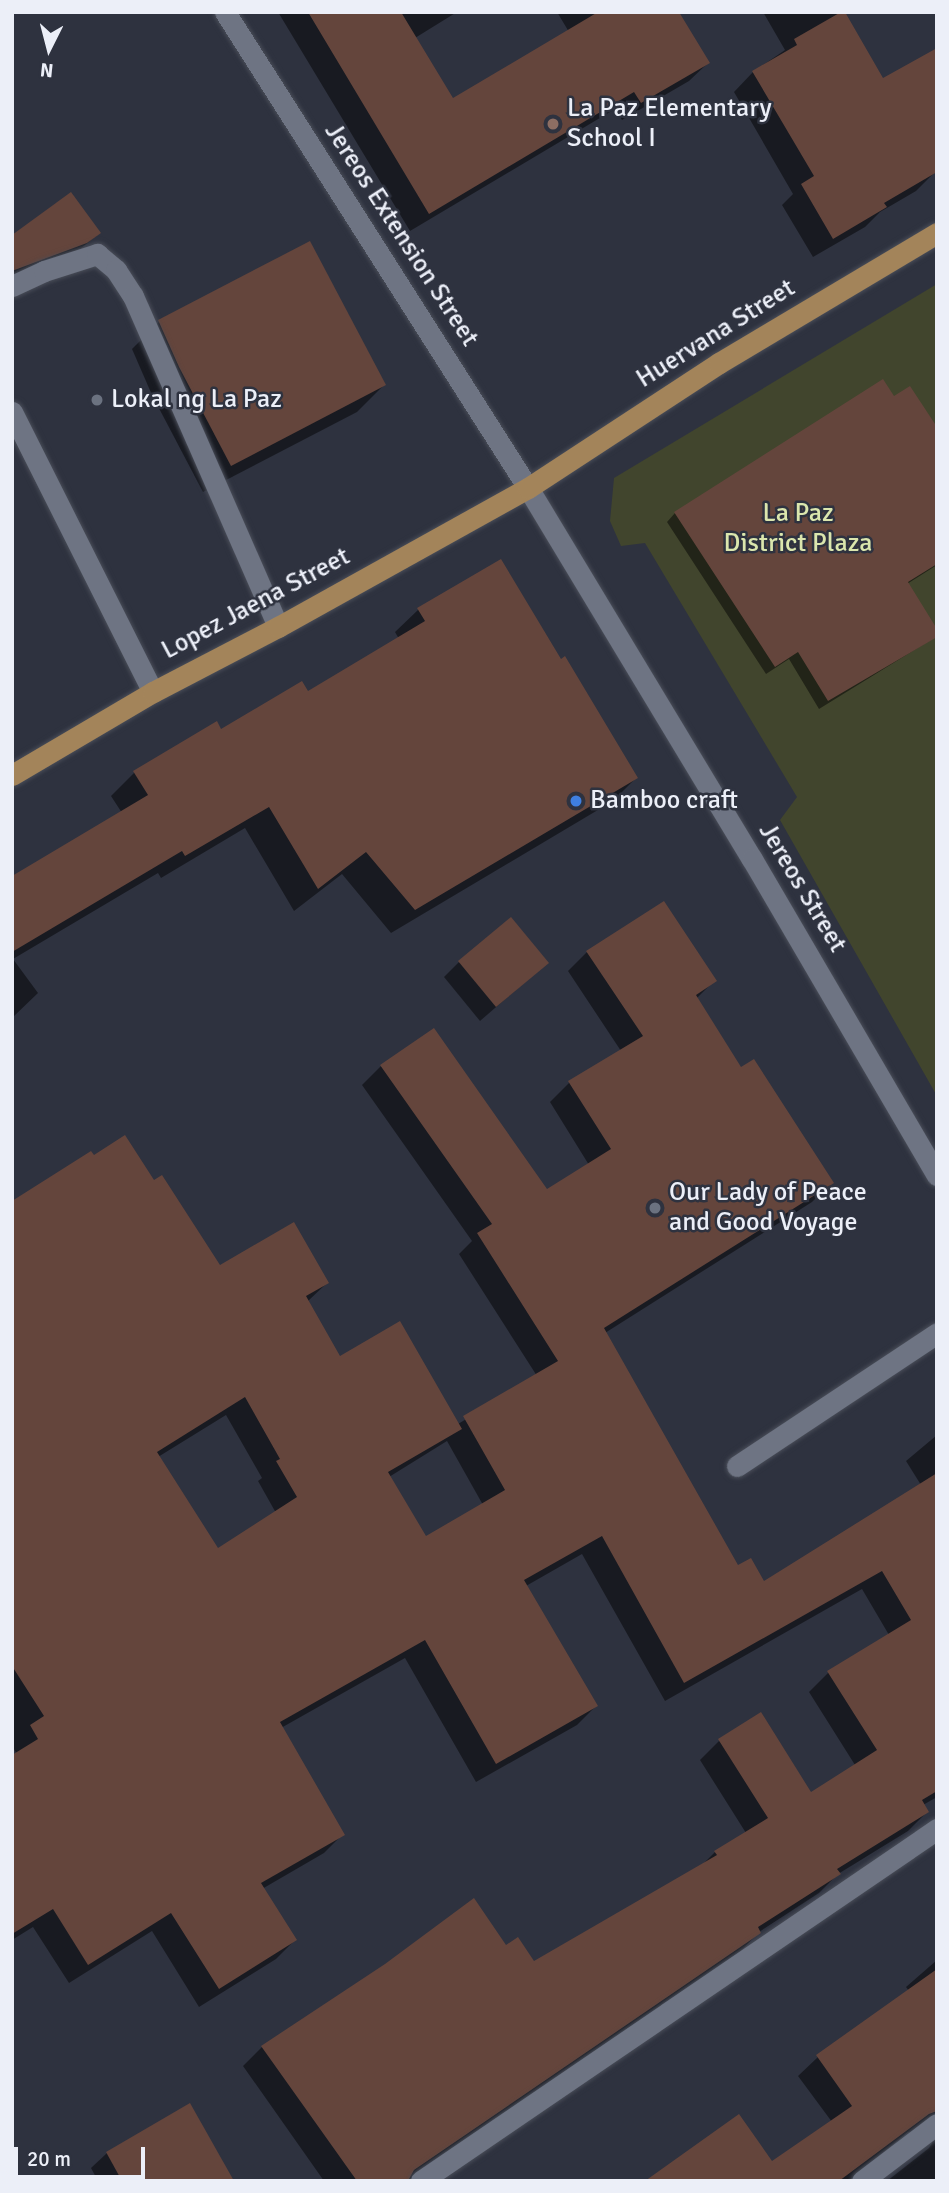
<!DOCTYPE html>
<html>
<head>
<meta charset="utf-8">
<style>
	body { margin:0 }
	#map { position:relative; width:949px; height:2193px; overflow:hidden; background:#2e323f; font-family:Signika,sans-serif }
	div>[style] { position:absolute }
	.green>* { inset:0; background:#41452d }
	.shadow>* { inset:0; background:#0007 }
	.building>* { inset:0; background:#64453c }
	.roads { filter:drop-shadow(0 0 2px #494d58) drop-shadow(0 0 2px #494d58) }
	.minor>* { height:21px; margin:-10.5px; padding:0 10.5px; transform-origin:10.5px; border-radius:10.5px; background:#6e7483 }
	.major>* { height:21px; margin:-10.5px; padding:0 10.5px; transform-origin:10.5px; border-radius:10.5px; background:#a3845a }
	.dots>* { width:19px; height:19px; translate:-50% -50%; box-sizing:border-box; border:4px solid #2e323f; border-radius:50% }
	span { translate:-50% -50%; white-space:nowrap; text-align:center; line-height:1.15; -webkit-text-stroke:5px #2e323f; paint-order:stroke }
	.poi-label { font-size:26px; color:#eceff8 }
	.left { translate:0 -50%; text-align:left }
	.street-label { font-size:26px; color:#eceff8 }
	.park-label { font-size:26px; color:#dbe6ad }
	.frame { position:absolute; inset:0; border:14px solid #eceff8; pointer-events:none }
	.north { position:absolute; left:14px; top:14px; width:70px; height:70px; -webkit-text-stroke:5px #2e323f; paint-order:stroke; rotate:186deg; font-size:19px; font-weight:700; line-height:28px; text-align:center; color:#eceff8 }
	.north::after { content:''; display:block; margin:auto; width:24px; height:32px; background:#eceff8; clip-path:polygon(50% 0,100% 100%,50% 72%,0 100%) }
	.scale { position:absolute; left:14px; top:2147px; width:131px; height:32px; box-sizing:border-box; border:4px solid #eceff8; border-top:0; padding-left:9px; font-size:21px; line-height:24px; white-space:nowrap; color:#eceff8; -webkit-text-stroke:5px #2e323f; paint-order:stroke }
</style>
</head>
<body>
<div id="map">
	<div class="green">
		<div style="clip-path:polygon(937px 284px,937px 1096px,780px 820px,797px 797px,645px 543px,621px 546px,610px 521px,614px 478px)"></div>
	</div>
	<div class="shadow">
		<div style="clip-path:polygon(278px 12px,457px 12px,415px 38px,452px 100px,569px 32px,557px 12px,677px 12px,708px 63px,689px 81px,622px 120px,615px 109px,410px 231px)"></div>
		<div style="clip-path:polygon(763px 12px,843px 12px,936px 171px,916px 191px,880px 212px,865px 227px,813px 257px,782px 205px,793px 194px,734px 92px,753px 72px,785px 50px)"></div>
		<div style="clip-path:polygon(99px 233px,71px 257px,12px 277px,12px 237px)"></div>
		<div style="clip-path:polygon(159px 322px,384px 385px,357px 412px,203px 492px,152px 395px,132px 349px)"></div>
		<div style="clip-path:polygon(893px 398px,937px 430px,937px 565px,907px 584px,937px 636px,819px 709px,789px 659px,766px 674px,667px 522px,675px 513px)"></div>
		<div style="clip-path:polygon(419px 609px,560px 661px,636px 778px,613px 801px,391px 933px,342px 874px,294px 911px,245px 828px,161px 878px,158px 873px,13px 959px,38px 993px,12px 1018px,12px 878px,122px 813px,111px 796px,135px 772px,307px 693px,399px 639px,395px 632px)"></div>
		<div style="clip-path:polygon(evenodd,587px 952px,715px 980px,696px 999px,741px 1070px,831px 1183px,812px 1202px,605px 1333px,738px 1567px,763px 1583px,921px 1485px,906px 1461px,937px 1435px,937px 1797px,923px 1805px,927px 1812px,908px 1831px,838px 1874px,819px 1893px,759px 1932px,740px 1952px,407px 2181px,324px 2181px,243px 2066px,262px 2047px,386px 1965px,506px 1947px,534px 1963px,702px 1865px,715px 1852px,746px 1833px,700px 1760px,719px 1741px,811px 1794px,855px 1765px,809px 1692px,828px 1673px,889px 1635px,862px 1589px,665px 1701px,582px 1554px,526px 1586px,596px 1706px,577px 1725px,476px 1782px,405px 1658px,281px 1728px,343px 1834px,324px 1853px,262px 1889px,295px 1940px,276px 1959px,199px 2007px,152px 1931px,69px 1983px,33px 1927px,12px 1940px,12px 1757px,17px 1754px,12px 1746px,12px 1208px,154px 1183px,220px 1268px,327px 1283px,307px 1302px,340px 1358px,458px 1424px,537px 1376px,459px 1254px,472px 1241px,362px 1085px,381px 1066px,547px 1192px,589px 1165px,550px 1102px,569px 1083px,621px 1051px,568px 971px,587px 952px,226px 1415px,262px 1478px,258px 1481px,276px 1513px,218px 1550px,158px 1457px,226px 1415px,587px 952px,447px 1441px,483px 1505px,425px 1538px,389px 1477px,447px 1441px)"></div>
		<div style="clip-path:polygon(459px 962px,547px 963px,480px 1021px,444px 977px)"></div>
		<div style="clip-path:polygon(937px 1960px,937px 2181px,887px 2181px,929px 2148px,932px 2143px,923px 2131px,908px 2132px,848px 2181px,654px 2181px,772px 2164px,832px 2122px,798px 2076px,818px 2057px,909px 1991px,906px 1987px)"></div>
		<div style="clip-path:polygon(107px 2153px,221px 2181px,98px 2181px,91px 2168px)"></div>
	</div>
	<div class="building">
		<div style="clip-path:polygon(308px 12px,401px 12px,453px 98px,598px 12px,679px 12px,710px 63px,641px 103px,634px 92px,429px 214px)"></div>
		<div style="clip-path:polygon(841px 12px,845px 12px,883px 78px,937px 48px,937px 172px,884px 203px,887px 207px,833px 239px,801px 184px,814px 176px,752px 71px,797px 45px,794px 39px)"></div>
		<div style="clip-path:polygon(71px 192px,101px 233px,87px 243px,12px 271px,12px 235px)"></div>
		<div style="clip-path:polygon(310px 241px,386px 385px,231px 466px,179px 367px,158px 320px)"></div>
		<div style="clip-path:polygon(883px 379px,894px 396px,910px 386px,937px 427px,937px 564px,908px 582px,937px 629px,937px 637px,828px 701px,798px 652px,775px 667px,674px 512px)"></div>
		<div style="clip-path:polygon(501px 559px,561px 659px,565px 656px,638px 778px,415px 910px,366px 852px,318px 889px,269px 807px,185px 856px,182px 851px,12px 952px,12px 876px,148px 795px,133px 771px,217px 721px,221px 729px,302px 681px,308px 691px,425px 621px,417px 608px)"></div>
		<div style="clip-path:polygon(evenodd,664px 901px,717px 981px,696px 995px,741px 1067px,754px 1059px,834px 1183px,604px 1328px,738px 1565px,751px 1558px,764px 1581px,937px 1473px,937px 1791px,922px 1800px,929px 1812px,837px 1869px,841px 1874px,758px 1927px,761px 1933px,414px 2170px,408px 2181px,357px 2181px,261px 2046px,385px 1964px,474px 1898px,506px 1945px,518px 1937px,534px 1961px,717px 1855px,714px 1851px,768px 1818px,718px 1739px,761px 1712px,811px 1792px,877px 1750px,827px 1671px,911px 1620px,882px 1571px,684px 1683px,602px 1536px,524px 1580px,598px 1706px,496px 1764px,425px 1640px,280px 1722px,345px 1835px,261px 1883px,297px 1940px,219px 1989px,171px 1913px,88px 1965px,53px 1909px,12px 1934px,12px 1755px,38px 1739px,30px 1725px,44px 1716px,12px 1666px,12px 1201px,91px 1151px,94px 1155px,125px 1135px,154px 1180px,162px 1175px,220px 1265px,294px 1222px,329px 1283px,306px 1296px,340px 1356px,400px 1321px,462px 1429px,388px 1472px,426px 1536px,505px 1490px,463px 1416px,558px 1361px,477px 1233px,492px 1224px,380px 1065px,434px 1028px,547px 1189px,611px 1149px,568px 1081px,643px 1036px,586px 951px,664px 901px,245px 1397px,280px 1459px,276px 1461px,297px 1497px,218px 1548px,157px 1452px,245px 1397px)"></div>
		<div style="clip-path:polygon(511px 917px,549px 963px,496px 1007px,458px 961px)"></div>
		<div style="clip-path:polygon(937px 1969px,937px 2111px,929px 2114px,839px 2181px,645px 2181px,739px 2114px,772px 2161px,852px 2106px,816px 2055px)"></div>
		<div style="clip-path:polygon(190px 2103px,234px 2181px,122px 2181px,106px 2152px)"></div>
	</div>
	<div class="roads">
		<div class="minor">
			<div style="left:225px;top:12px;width:564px;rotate:57.52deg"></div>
			<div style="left:528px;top:488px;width:433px;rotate:58.9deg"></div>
			<div style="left:752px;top:859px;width:366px;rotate:59.7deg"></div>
			<div style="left:12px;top:286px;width:35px;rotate:-25deg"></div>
			<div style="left:44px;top:271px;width:56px;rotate:-17.8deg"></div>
			<div style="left:97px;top:254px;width:25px;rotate:40deg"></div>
			<div style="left:116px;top:270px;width:31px;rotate:57deg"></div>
			<div style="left:133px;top:296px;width:361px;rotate:66.3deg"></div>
			<div style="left:12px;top:412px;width:313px;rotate:63.3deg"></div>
			<div style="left:737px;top:1466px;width:240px;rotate:-33.6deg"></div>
			<div style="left:421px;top:2181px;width:625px;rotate:-34.3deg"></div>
			<div style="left:862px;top:2181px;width:94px;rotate:-37.2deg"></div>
		</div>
		<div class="major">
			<div style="left:12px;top:775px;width:164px;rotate:-30.5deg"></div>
			<div style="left:153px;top:692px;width:141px;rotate:-27.5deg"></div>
			<div style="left:278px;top:627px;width:286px;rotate:-29.1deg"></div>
			<div style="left:528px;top:488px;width:228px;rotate:-33.2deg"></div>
			<div style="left:719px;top:363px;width:254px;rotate:-30.8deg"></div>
		</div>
	</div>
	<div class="dots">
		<div style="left:553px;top:124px;background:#8d6e63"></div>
		<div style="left:97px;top:400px;background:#6b7280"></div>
		<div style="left:576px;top:801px;background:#3f7fe0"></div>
		<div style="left:655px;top:1208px;background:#6b7280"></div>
	</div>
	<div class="poi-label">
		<span class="left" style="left:567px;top:124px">La Paz Elementary<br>School I</span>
		<span class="left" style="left:111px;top:400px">Lokal ng La Paz</span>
		<span class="left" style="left:590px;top:801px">Bamboo craft</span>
		<span class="left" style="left:669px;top:1208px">Our Lady of Peace<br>and Good Voyage</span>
	</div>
	<div class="street-label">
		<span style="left:401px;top:235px;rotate:57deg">Jereos Extension Street</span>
		<span style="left:716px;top:334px;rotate:-32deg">Huervana Street</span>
		<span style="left:256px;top:604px;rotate:-28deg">Lopez Jaena Street</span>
		<span style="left:802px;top:888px;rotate:59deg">Jereos Street</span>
	</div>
	<div class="park-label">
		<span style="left:798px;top:529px">La Paz<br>District Plaza</span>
	</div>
	<div class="frame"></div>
	<div class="north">N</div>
	<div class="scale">20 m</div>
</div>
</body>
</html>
